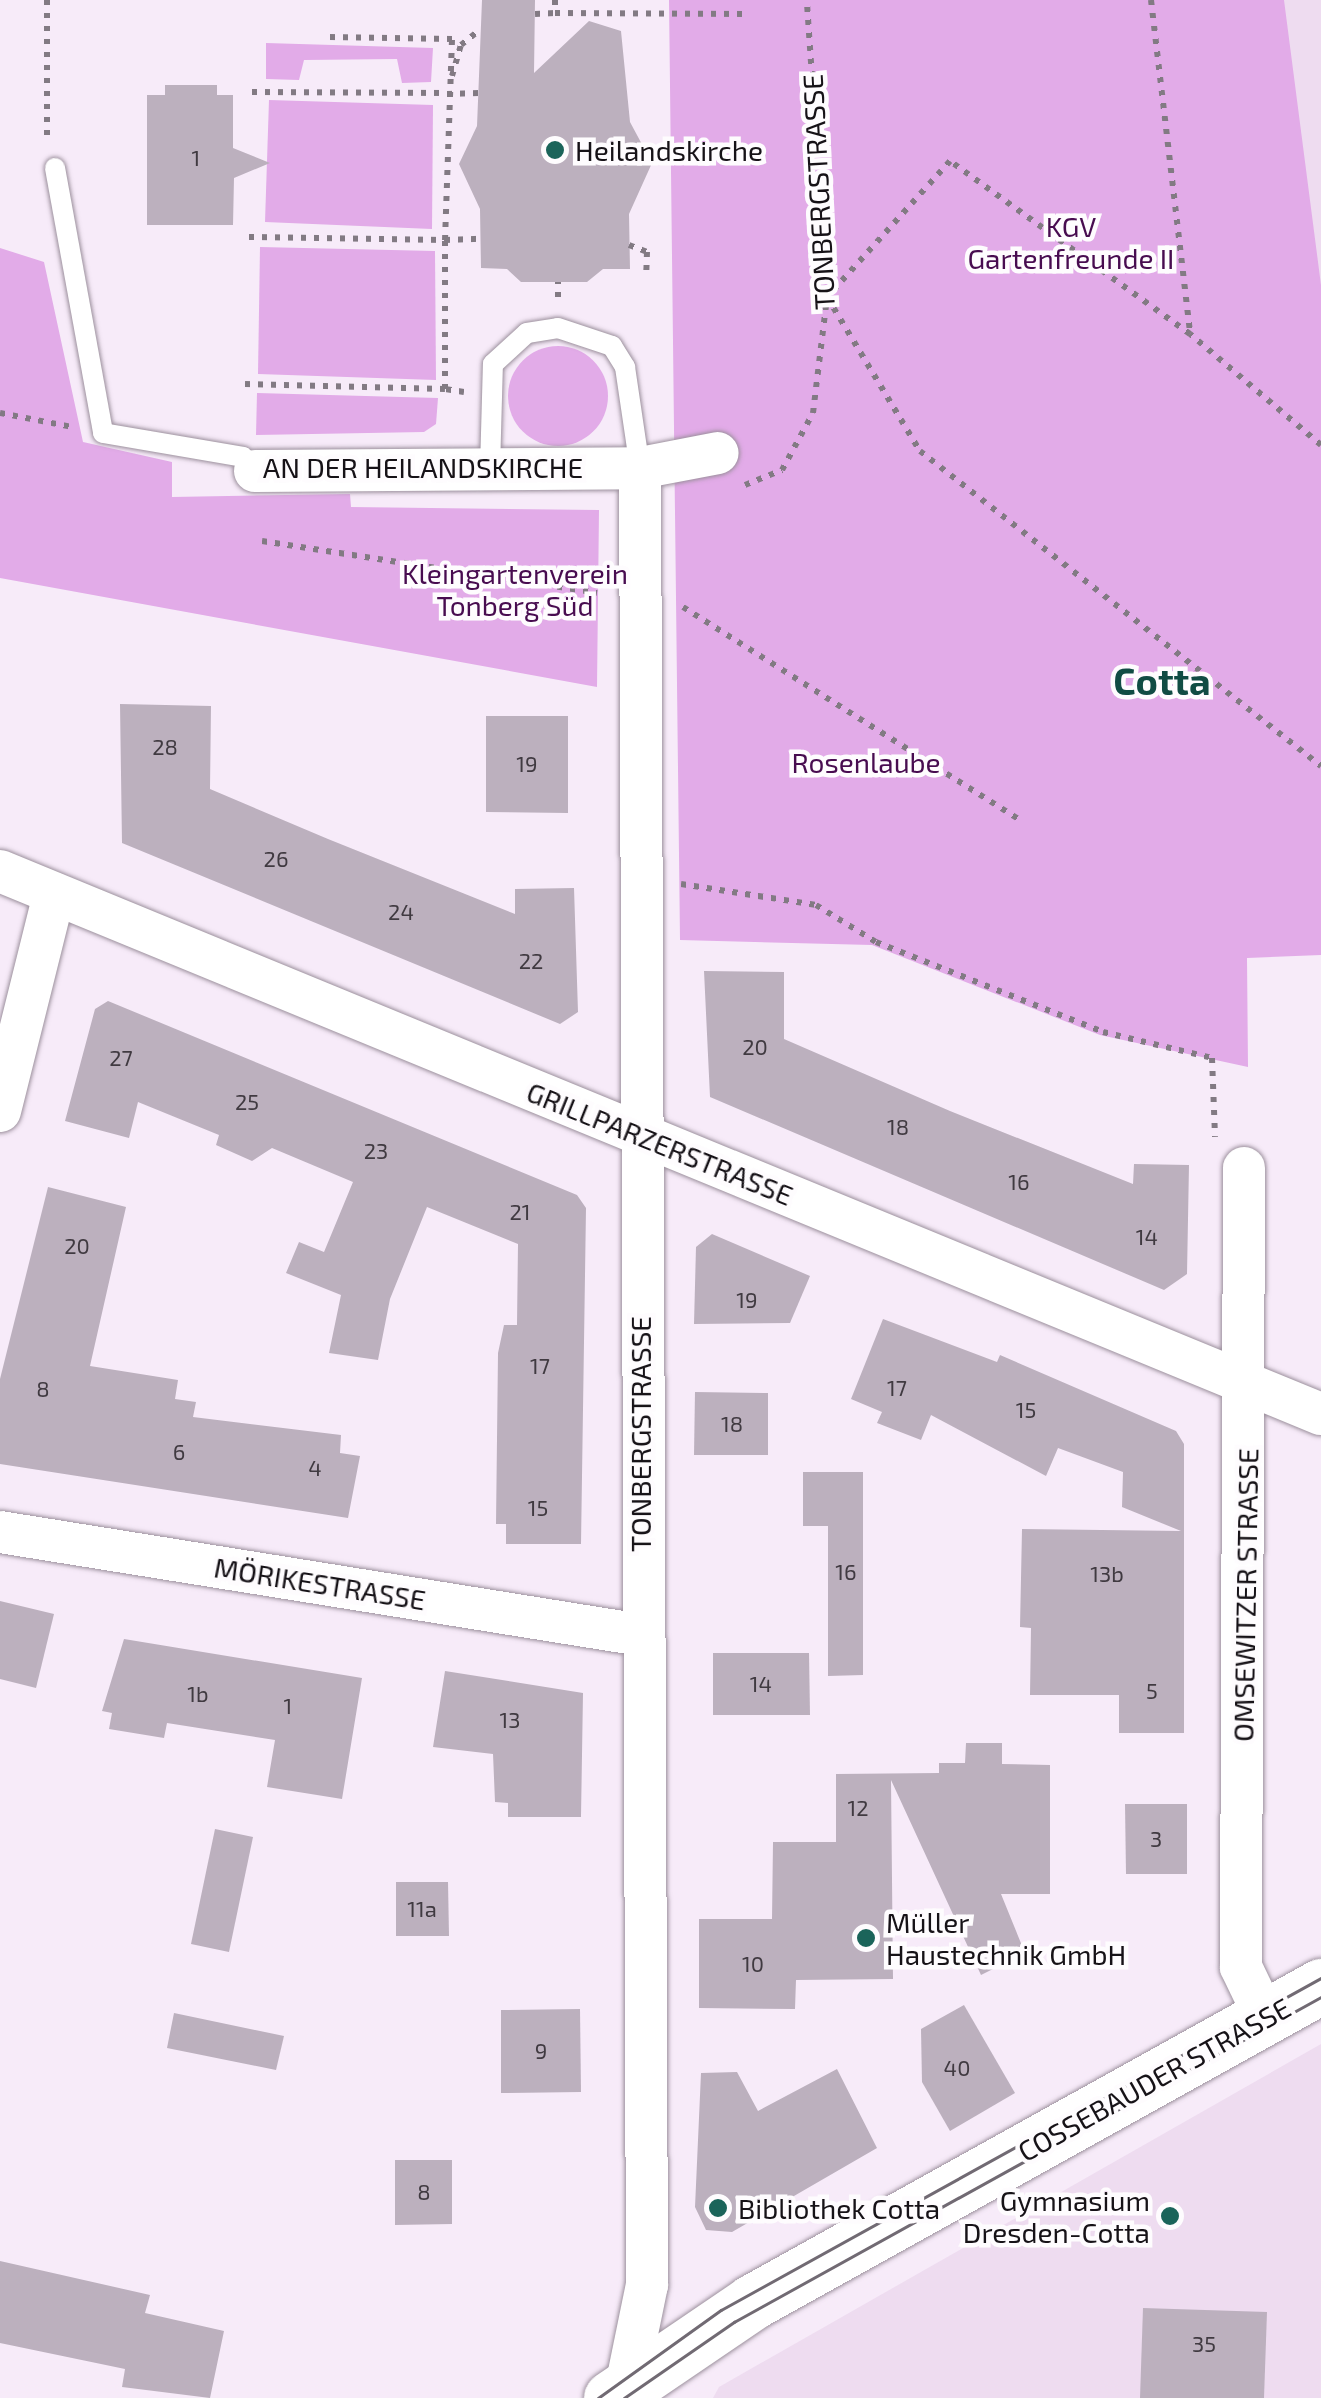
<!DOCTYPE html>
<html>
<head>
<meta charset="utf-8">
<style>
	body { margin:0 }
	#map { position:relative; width:1321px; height:2398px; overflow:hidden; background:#f7ebf9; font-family:"Exo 2",sans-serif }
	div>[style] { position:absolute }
	.built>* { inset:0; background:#eedcf0 }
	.green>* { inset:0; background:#e2abe8 }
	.round { border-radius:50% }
	.building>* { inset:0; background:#bcb0be }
	.path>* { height:6px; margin-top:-3px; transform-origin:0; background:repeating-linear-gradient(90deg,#827a83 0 5px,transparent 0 13px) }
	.roads { filter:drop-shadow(0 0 2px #9c909d) drop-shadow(0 0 2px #9c909d) }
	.service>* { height:20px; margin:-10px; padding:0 10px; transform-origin:10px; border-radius:10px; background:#fff }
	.minor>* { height:42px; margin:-21px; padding:0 21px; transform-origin:21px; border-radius:21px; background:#fff }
	.secondary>* { height:55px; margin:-27.5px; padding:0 27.5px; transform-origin:27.5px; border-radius:27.5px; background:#fff }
	.tram>* { height:2.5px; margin:-1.25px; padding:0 1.25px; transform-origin:1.25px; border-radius:1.25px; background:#716a73 }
	.dots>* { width:28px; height:28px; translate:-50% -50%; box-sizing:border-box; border:5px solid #fefcfe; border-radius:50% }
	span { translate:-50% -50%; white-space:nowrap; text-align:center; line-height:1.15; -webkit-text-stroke:9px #fefcfe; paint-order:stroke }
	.number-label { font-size:22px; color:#403a41 }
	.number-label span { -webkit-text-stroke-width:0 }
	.poi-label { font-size:28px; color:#161217 }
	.left { translate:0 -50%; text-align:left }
	.right { translate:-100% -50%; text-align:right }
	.street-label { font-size:28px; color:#161217 }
	.park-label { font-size:28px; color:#480c50 }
	.district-label { font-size:38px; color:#114c44; font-weight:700 }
</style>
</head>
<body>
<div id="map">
	<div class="built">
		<div style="clip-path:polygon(1283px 0,1321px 0,1321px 289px)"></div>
		<div style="clip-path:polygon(1321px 2044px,1321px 2398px,713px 2398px,719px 2387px)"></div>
	</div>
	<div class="green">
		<div style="clip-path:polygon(669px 0,1284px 0,1321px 285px,1321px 955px,1247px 958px,1248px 1067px,1100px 1035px,872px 945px,680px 940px)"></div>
		<div style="clip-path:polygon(266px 43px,433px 48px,431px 82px,402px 83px,397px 59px,304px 60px,299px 80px,266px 79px)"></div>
		<div style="clip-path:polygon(269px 100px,433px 105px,432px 229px,265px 222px)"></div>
		<div style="clip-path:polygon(260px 247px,435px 251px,436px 380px,258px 374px)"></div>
		<div style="clip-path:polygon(0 248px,44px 262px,83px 442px,172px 462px,172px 497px,350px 494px,351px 507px,599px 510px,597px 687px,0 578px)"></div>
		<div class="round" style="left:508px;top:346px;width:100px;height:100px"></div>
		<div style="clip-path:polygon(257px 393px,438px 398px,436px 424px,424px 432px,256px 435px)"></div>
	</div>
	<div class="building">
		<div style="clip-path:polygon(482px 0,535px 0,534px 73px,589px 21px,621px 31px,630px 122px,652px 163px,629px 214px,630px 269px,603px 269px,587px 282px,521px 282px,507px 269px,481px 268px,480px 209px,459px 164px,477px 126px)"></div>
		<div style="clip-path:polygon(165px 85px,217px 85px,217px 95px,233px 95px,233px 148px,270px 163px,234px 178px,233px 225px,147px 225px,147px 95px,165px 95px)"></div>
		<div style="clip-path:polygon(120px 704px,211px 706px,210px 789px,328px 839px,515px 914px,515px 889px,574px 888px,578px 1012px,560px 1024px,122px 843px)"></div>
		<div style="clip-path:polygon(486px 716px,568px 716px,568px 813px,486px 812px)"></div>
		<div style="clip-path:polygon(704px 971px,784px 972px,784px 1039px,950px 1111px,1133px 1184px,1134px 1164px,1189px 1165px,1187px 1274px,1164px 1290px,710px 1097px)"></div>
		<div style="clip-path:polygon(108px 1001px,577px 1195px,586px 1208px,581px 1544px,506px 1544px,506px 1524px,496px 1524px,498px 1353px,504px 1325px,517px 1325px,518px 1244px,427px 1207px,390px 1299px,378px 1360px,329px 1353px,341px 1295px,286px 1273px,299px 1242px,324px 1252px,353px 1182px,272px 1148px,252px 1161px,216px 1145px,219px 1135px,138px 1102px,129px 1138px,65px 1121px,95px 1009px)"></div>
		<div style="clip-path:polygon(48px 1187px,126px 1207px,90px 1366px,178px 1380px,175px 1399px,196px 1402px,193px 1417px,341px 1435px,340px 1453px,360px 1456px,348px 1518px,0 1464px,0 1379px)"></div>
		<div style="clip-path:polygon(712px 1234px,810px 1276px,790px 1323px,694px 1324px,696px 1247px)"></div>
		<div style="clip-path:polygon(883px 1319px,997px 1362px,1000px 1355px,1176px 1431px,1184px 1444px,1184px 1733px,1119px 1733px,1119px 1695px,1030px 1695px,1031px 1628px,1020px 1627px,1022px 1529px,1181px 1531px,1122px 1507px,1123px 1472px,1058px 1448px,1046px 1476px,931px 1415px,921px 1440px,877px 1423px,882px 1412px,851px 1399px)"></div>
		<div style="clip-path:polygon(695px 1392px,768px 1393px,768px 1455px,694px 1455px)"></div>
		<div style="clip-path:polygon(803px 1472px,863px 1472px,863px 1675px,828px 1676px,828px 1526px,803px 1526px)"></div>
		<div style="clip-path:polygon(0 1601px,54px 1614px,36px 1688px,0 1679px)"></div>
		<div style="clip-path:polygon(124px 1639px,362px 1678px,342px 1799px,267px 1787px,275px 1740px,167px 1723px,164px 1738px,109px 1729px,112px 1713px,102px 1711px)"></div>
		<div style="clip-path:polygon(713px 1653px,809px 1653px,810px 1715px,713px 1715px)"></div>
		<div style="clip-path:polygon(445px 1671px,583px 1693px,581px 1817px,508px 1817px,508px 1803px,495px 1802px,493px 1754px,433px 1747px)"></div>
		<div style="clip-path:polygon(966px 1743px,1002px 1743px,1002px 1764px,1050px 1765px,1050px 1894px,1001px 1894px,1025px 1953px,981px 1975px,891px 1780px,893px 1979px,796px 1980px,795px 2009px,699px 2008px,699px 1919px,772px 1919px,773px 1842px,836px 1842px,836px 1774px,939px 1773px,939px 1763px,965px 1763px)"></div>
		<div style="clip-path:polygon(1125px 1804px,1187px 1804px,1187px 1874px,1126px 1874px)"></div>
		<div style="clip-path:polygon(215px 1829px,253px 1837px,229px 1952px,191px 1944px)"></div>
		<div style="clip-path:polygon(396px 1882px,448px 1882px,449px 1936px,396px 1936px)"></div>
		<div style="clip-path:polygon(964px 2005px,1015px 2093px,950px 2131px,922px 2082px,921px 2029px)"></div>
		<div style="clip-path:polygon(580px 2009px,581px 2092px,501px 2093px,501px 2010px)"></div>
		<div style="clip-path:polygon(174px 2013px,284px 2036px,276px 2070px,167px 2048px)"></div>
		<div style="clip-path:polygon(837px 2069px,877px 2148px,732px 2232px,706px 2230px,695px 2207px,701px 2073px,737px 2072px,758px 2111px)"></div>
		<div style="clip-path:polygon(395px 2160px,452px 2160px,452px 2224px,395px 2225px)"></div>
		<div style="clip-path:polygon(0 2261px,150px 2295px,145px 2313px,224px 2331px,210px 2398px,122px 2387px,125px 2369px,0 2343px)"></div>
		<div style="clip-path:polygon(1143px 2308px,1267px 2312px,1264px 2398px,1140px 2398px)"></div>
	</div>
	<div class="path">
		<div style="left:47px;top:0;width:139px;rotate:90deg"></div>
		<div style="left:555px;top:0;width:13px;rotate:90deg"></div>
		<div style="left:555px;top:13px;width:192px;rotate:0.3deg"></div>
		<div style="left:1151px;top:0;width:335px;rotate:83.3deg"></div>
		<div style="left:535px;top:14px;width:20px;rotate:-3deg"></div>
		<div style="left:452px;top:76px;width:32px;rotate:-74deg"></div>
		<div style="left:461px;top:45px;width:22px;rotate:-39deg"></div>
		<div style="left:252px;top:92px;width:195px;rotate:0.3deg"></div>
		<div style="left:447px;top:94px;width:32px;rotate:-2deg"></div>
		<div style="left:249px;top:237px;width:196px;rotate:0.9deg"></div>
		<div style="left:445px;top:240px;width:201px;rotate:-88deg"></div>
		<div style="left:452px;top:39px;width:123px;rotate:-179.1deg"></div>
		<div style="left:629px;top:245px;width:19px;rotate:21deg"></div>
		<div style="left:647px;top:252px;width:24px;rotate:92deg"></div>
		<div style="left:558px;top:297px;width:15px;rotate:-90deg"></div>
		<div style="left:245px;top:384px;width:200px;rotate:1.4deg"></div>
		<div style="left:464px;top:392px;width:19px;rotate:-171deg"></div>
		<div style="left:445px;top:389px;width:149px;rotate:-90deg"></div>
		<div style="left:445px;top:240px;width:36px;rotate:-2deg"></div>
		<div style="left:0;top:413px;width:73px;rotate:11deg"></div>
		<div style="left:1321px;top:445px;width:172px;rotate:-139.7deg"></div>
		<div style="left:1190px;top:334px;width:296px;rotate:-144.2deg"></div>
		<div style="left:950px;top:161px;width:183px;rotate:132.1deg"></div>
		<div style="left:827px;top:297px;width:180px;rotate:58.9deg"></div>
		<div style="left:920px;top:451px;width:510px;rotate:38.15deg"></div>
		<div style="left:745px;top:485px;width:40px;rotate:-22deg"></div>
		<div style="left:782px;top:470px;width:65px;rotate:-61.5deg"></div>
		<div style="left:813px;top:413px;width:117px;rotate:-83.1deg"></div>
		<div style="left:827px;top:297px;width:298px;rotate:-93.9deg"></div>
		<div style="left:262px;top:541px;width:339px;rotate:8.8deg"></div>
		<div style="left:683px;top:607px;width:402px;rotate:32.3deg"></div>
		<div style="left:681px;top:884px;width:137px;rotate:8.8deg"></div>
		<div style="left:816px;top:905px;width:70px;rotate:31.7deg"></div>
		<div style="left:876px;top:942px;width:244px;rotate:21.6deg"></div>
		<div style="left:1103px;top:1032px;width:112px;rotate:13.4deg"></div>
		<div style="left:1212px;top:1058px;width:79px;rotate:87.8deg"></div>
	</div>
	<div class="roads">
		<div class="service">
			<div style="left:55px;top:168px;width:269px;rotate:79.7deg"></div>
			<div style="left:103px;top:433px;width:142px;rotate:9.7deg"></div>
			<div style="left:243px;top:457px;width:18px;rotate:49deg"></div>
			<div style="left:490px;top:469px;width:105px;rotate:-88.4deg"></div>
			<div style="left:493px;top:364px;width:46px;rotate:-42.4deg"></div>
			<div style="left:527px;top:333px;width:31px;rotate:-9deg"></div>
			<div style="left:558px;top:328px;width:57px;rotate:18.4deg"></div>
			<div style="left:612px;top:346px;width:25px;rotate:58deg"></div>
			<div style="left:625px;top:367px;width:102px;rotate:81.6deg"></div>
		</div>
		<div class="minor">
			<div style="left:255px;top:471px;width:385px;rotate:-0.4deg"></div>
			<div style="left:640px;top:468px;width:79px;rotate:-10.9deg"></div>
			<div style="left:0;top:871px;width:1428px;rotate:22.35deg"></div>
			<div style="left:0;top:1111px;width:224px;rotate:-76deg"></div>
			<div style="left:1244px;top:1168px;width:799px;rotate:90.22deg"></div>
			<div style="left:1241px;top:1967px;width:55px;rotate:64.4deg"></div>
			<div style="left:0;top:1532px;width:649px;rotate:9.13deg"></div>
			<div style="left:626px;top:2387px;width:104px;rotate:-78.4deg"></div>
			<div style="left:647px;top:2285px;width:1817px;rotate:-90.22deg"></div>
		</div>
		<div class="secondary">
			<div style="left:611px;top:2398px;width:171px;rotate:-34.2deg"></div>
			<div style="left:752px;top:2302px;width:651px;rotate:-29.05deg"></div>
		</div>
	</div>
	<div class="tram">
		<div style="left:598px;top:2398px;width:151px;rotate:-35.6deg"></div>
		<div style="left:721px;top:2310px;width:686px;rotate:-28.96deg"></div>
		<div style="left:624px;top:2398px;width:134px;rotate:-34.6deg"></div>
		<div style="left:734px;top:2322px;width:671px;rotate:-28.97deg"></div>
	</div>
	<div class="dots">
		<div style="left:555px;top:150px;background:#1b645a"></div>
		<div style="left:866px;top:1938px;background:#1b645a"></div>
		<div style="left:718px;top:2208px;background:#1b645a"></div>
		<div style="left:1170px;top:2216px;background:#1b645a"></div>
	</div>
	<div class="number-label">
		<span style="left:196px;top:158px">1</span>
		<span style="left:165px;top:747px">28</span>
		<span style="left:527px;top:764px">19</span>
		<span style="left:276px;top:859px">26</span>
		<span style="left:401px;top:912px">24</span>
		<span style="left:531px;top:961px">22</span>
		<span style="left:755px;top:1047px">20</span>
		<span style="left:121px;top:1058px">27</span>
		<span style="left:247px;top:1102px">25</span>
		<span style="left:898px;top:1127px">18</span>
		<span style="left:376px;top:1151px">23</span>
		<span style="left:1019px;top:1182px">16</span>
		<span style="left:520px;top:1212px">21</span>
		<span style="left:1147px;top:1237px">14</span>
		<span style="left:77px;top:1246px">20</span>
		<span style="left:747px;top:1300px">19</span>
		<span style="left:540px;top:1366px">17</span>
		<span style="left:897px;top:1388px">17</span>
		<span style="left:43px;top:1389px">8</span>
		<span style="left:1026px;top:1410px">15</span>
		<span style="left:732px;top:1424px">18</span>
		<span style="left:179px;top:1452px">6</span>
		<span style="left:315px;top:1468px">4</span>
		<span style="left:538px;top:1508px">15</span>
		<span style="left:846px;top:1572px">16</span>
		<span style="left:1107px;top:1574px">13b</span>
		<span style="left:761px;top:1684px">14</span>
		<span style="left:1152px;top:1691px">5</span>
		<span style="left:198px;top:1694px">1b</span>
		<span style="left:288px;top:1706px">1</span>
		<span style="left:510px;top:1720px">13</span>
		<span style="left:858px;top:1808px">12</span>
		<span style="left:1156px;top:1839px">3</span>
		<span style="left:422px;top:1909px">11a</span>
		<span style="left:753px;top:1964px">10</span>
		<span style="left:541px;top:2051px">9</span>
		<span style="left:957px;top:2068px">40</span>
		<span style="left:424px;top:2192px">8</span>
		<span style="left:1204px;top:2344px">35</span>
	</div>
	<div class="poi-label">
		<span class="left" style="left:575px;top:150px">Heilandskirche</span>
		<span class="left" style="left:886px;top:1938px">Müller<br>Haustechnik GmbH</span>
		<span class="right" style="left:1150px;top:2216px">Gymnasium<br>Dresden-Cotta</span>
		<span class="left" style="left:738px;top:2208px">Bibliothek Cotta</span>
	</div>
	<div class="street-label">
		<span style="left:818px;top:192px;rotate:-93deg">TONBERGSTRASSE</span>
		<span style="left:423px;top:467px">AN DER HEILANDSKIRCHE</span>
		<span style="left:660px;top:1143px;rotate:22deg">GRILLPARZERSTRASSE</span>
		<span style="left:640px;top:1434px;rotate:-90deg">TONBERGSTRASSE</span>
		<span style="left:320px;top:1583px;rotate:9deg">MÖRIKESTRASSE</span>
		<span style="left:1245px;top:1595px;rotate:-89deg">OMSEWITZER STRASSE</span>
		<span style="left:1154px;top:2079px;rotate:-29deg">COSSEBAUDER STRASSE</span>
	</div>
	<div class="park-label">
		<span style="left:1071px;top:242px">KGV<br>Gartenfreunde II</span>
		<span style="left:515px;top:589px">Kleingartenverein<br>Tonberg Süd</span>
		<span style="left:866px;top:762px">Rosenlaube</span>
	</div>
	<div class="district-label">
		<span style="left:1162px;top:681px">Cotta</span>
	</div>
</div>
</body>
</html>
